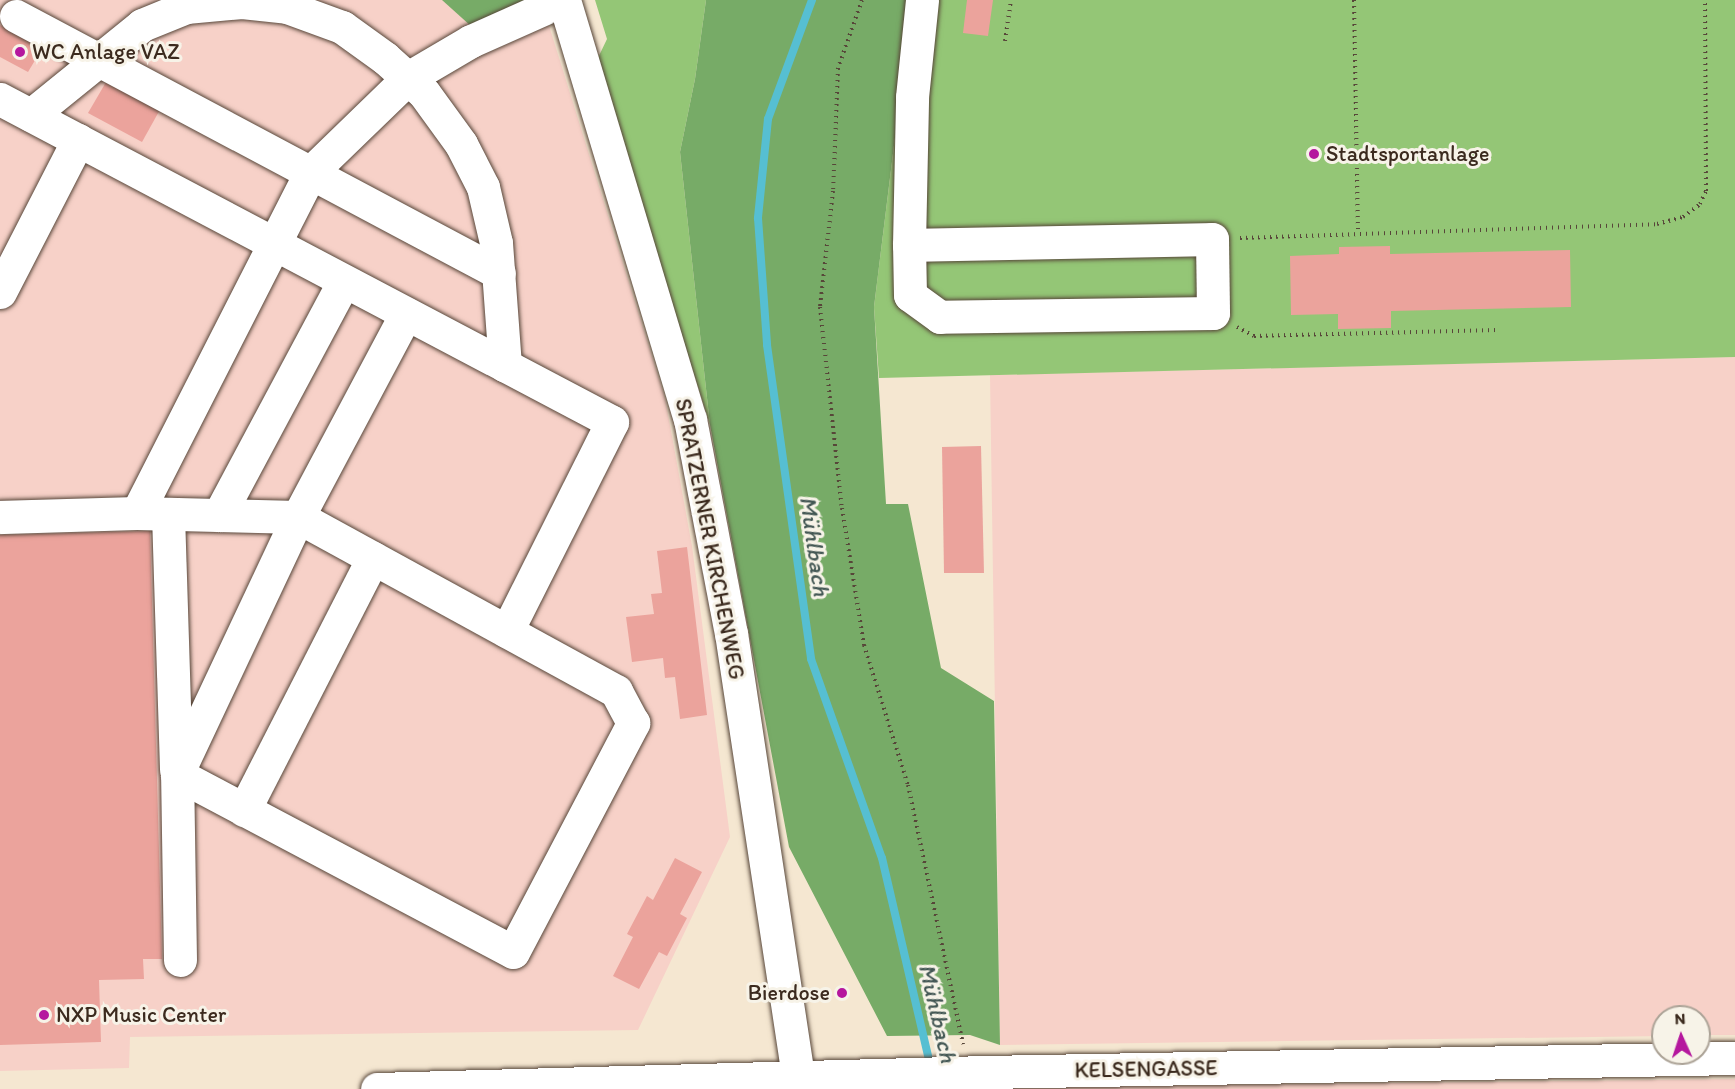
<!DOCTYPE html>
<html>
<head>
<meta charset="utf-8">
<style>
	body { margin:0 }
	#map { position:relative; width:1735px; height:1089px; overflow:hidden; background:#f5e7d1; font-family:Itim,sans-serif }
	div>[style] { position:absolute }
	.built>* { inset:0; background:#f7d1c8 }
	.green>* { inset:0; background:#94c676 }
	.forest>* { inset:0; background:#77ab67 }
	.stream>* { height:8px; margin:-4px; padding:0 4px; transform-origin:4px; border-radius:4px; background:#56bfd2 }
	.building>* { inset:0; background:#eba39c }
	.path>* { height:4px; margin-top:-2px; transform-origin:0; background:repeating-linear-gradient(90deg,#574639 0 1.5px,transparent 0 6px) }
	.roads { filter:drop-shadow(0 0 2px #574639) drop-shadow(0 0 2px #574639) }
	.minor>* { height:33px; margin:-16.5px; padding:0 16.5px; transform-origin:16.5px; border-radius:16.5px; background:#fff }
	.dots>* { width:16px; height:16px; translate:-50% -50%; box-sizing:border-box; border:3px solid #f7f3e8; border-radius:50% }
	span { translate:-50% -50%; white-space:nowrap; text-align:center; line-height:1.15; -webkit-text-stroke:6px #f7f3e8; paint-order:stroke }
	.poi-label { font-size:22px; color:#3b2a1e }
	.left { translate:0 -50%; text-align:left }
	.right { translate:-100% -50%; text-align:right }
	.street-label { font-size:22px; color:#3b2a1e }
	.water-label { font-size:24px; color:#435754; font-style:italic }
	.north { position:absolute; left:1651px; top:1005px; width:60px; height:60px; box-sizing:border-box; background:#f7f3e8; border:2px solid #aca397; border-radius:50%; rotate:357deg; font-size:16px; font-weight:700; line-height:24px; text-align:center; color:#3b2a1e }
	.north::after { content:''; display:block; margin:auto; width:21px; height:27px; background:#b5179e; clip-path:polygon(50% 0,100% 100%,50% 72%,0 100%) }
</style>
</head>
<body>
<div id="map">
	<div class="built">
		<div style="clip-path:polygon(0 0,541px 0,665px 398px,692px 546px,730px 837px,638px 1030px,130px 1037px,129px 1068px,0 1071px)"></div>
		<div style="clip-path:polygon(1735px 357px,1735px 1035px,1699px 1035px,1699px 1017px,1663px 1017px,1663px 1036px,1000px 1045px,990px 375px)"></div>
		<div style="clip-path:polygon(1735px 1079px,1735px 1089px,882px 1089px)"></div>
	</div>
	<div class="green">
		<div style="clip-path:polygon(595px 0,706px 0,695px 79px,680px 152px,710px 425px,596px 62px,607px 39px)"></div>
		<div style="clip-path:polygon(912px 0,1735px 0,1735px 357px,879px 378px,874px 307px)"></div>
	</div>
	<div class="forest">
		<div style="clip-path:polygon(442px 0,533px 0,472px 27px)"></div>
		<div style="clip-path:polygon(706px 0,912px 0,874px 307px,886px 504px,908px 504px,941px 668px,994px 701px,1000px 1045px,970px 1035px,887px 1036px,789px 847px,710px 425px,680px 152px,695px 79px)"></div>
	</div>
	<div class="stream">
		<div style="left:812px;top:0;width:127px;rotate:110.3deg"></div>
		<div style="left:768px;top:119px;width:100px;rotate:95.8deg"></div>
		<div style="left:758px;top:218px;width:127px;rotate:85.9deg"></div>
		<div style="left:767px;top:345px;width:317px;rotate:82deg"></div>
		<div style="left:811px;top:659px;width:211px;rotate:70.4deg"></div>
		<div style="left:882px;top:858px;width:216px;rotate:76.9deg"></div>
	</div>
	<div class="building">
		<div style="clip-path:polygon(967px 0,993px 0,988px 36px,963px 33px)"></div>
		<div style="clip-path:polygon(0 25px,43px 47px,28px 72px,0 57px)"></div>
		<div style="clip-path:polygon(109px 77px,162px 106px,142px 142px,88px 113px)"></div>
		<div style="clip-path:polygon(1390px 246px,1390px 254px,1570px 250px,1571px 307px,1391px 311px,1391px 328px,1338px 329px,1338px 314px,1291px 315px,1290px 256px,1339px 254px,1339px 247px)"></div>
		<div style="clip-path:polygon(981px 446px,984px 573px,944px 573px,942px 447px)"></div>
		<div style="clip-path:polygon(150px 531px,162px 959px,143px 959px,144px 979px,99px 980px,101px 1042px,0 1045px,0 535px)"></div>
		<div style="clip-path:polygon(687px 547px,707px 715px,680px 719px,675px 677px,665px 678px,663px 658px,632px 662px,626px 617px,654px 614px,651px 594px,662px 593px,657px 551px)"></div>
		<div style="clip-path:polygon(675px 858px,702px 872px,680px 914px,687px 918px,667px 956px,659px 952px,639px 989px,613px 976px,633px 937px,627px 934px,647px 896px,653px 900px)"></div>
	</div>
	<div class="path">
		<div style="left:862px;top:0;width:72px;rotate:109.4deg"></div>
		<div style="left:838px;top:68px;width:123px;rotate:92.3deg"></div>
		<div style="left:833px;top:191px;width:117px;rotate:96.4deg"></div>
		<div style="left:820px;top:307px;width:202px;rotate:83.8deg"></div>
		<div style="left:842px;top:508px;width:139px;rotate:80.9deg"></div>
		<div style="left:864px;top:645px;width:147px;rotate:72.6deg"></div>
		<div style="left:908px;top:785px;width:265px;rotate:78deg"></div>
		<div style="left:1354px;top:0;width:234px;rotate:89deg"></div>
		<div style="left:1005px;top:41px;width:41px;rotate:-81.7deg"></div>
		<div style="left:1240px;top:238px;width:417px;rotate:-1.9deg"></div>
		<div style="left:1657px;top:224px;width:27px;rotate:-15deg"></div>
		<div style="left:1683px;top:217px;width:21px;rotate:-37deg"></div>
		<div style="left:1700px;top:204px;width:14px;rotate:-65deg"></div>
		<div style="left:1706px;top:191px;width:191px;rotate:-90.3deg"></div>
		<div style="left:1237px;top:327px;width:19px;rotate:28deg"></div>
		<div style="left:1254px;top:336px;width:243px;rotate:-1.4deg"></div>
	</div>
	<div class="roads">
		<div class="minor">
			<div style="left:564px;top:0;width:438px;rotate:73.3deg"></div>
			<div style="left:690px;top:419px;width:218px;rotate:79.2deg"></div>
			<div style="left:731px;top:633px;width:449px;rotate:81.4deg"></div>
			<div style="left:798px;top:1077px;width:13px;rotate:67deg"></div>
			<div style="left:16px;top:16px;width:547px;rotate:28.02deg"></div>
			<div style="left:0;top:99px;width:692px;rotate:27.82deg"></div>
			<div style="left:612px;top:422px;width:234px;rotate:116.7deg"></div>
			<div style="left:31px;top:115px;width:143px;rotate:-39deg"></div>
			<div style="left:142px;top:25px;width:48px;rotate:-22.2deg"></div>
			<div style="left:186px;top:7px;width:56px;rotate:-5.1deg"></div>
			<div style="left:242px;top:2px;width:45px;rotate:6.3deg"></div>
			<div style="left:287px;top:7px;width:59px;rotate:20deg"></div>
			<div style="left:342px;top:27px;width:53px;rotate:35.8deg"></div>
			<div style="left:385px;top:58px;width:52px;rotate:41.9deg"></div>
			<div style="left:424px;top:93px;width:63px;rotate:54deg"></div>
			<div style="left:461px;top:144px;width:48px;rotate:62.9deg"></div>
			<div style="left:483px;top:187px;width:57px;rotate:76.9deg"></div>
			<div style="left:496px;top:243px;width:123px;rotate:85.8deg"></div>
			<div style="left:909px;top:245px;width:303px;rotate:-1.1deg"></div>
			<div style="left:1212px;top:239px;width:74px;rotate:89.2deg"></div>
			<div style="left:1213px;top:313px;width:273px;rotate:179.2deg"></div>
			<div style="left:940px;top:317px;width:37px;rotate:-144deg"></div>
			<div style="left:910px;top:295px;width:50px;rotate:-91.1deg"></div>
			<div style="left:909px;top:245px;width:148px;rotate:-88.8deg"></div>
			<div style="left:912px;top:97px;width:98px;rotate:-84.1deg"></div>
			<div style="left:0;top:292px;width:171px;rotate:-62.8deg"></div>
			<div style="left:168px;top:514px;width:255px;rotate:88.2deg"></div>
			<div style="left:219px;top:515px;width:265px;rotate:-61.9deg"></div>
			<div style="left:0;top:517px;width:137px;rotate:-1.7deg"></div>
			<div style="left:177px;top:774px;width:284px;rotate:-64.8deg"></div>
			<div style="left:298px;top:517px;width:230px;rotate:-62deg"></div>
			<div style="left:244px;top:810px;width:283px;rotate:-62.9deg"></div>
			<div style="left:180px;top:960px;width:186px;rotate:-90.9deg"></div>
			<div style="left:177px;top:774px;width:380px;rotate:27.9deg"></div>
			<div style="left:513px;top:952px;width:259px;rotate:-62.3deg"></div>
			<div style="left:633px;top:723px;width:36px;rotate:-118deg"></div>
			<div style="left:616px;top:691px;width:362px;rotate:-151.3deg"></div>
			<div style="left:298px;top:517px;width:161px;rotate:-178.6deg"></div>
			<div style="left:137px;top:513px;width:381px;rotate:-63deg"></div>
			<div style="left:310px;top:173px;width:136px;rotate:-44.1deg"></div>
			<div style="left:408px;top:78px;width:73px;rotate:-30.4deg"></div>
			<div style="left:471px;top:41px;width:79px;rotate:-24deg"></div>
			<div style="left:377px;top:1089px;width:609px;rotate:-1.6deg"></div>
			<div style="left:986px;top:1072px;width:749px;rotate:-1.07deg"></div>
		</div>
	</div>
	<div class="dots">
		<div style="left:20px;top:52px;background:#b5179e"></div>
		<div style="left:1314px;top:154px;background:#b5179e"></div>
		<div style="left:842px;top:993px;background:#b5179e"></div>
		<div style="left:44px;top:1015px;background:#b5179e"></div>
	</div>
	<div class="poi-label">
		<span class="left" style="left:32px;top:52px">WC Anlage VAZ</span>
		<span class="left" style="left:1326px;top:154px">Stadtsportanlage</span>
		<span class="right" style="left:830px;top:993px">Bierdose</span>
		<span class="left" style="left:56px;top:1015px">NXP Music Center</span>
	</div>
	<div class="street-label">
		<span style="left:710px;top:539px;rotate:79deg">SPRATZERNER KIRCHENWEG</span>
		<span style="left:1146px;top:1069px;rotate:-1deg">KELSENGASSE</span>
	</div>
	<div class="water-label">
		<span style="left:815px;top:546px;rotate:82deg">Mühlbach</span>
		<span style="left:938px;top:1013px;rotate:77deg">Mühlbach</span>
	</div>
	<div class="north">N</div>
</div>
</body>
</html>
